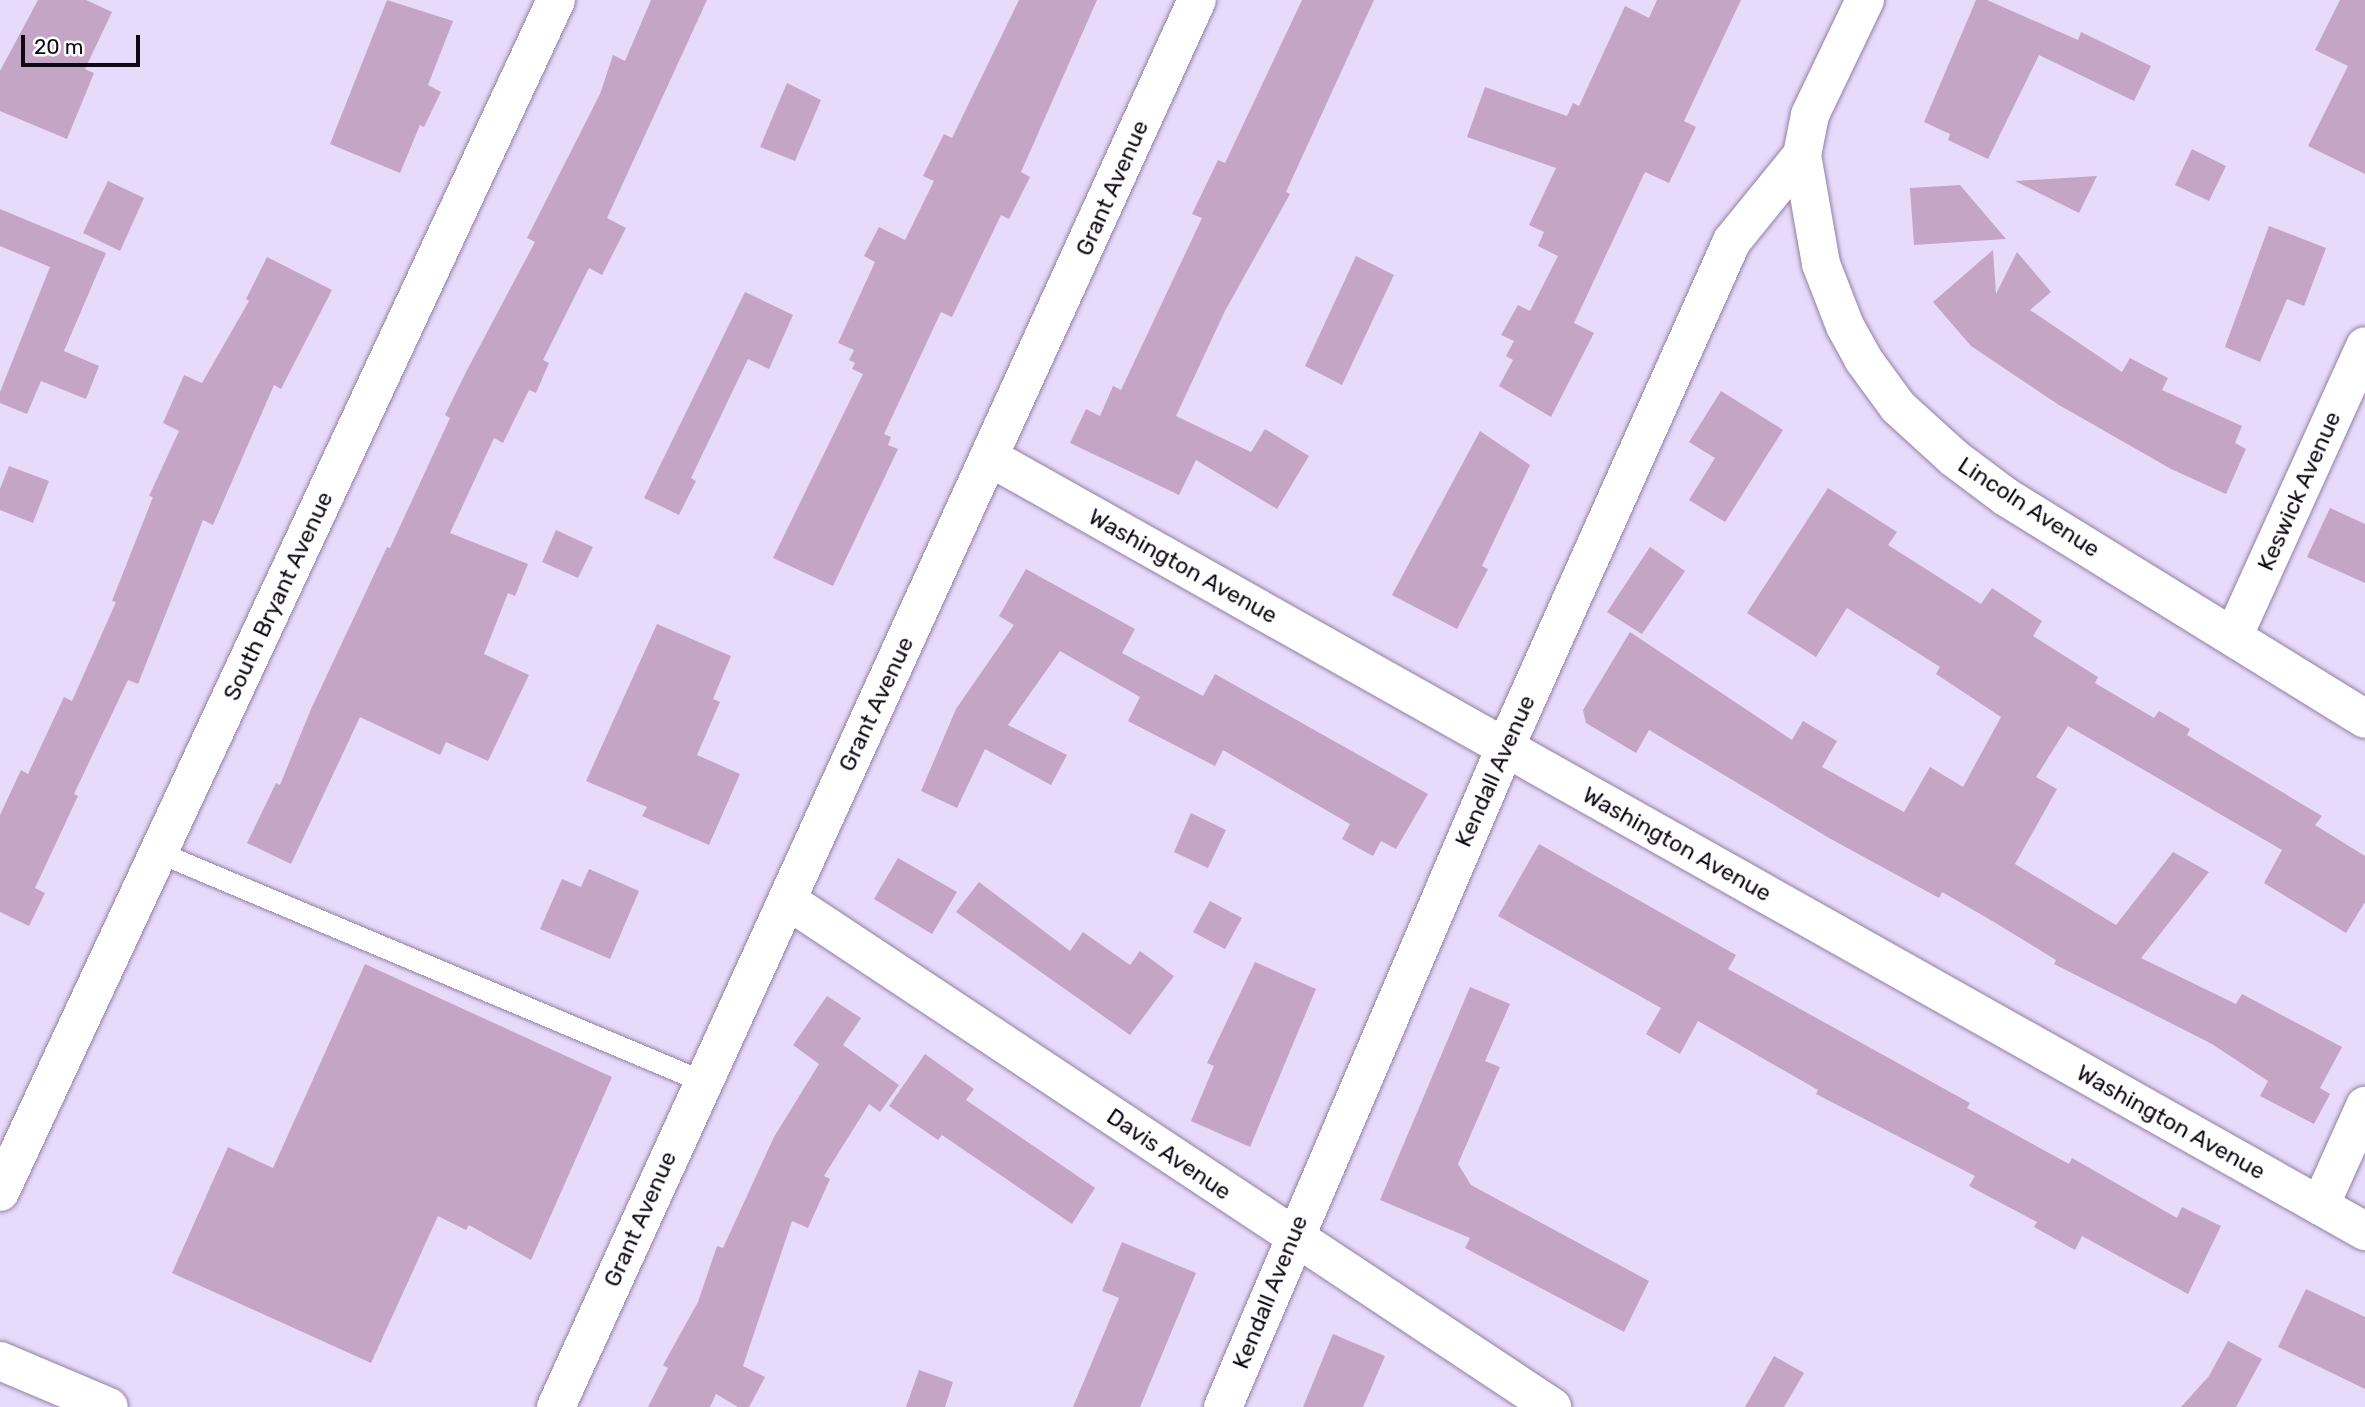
<!DOCTYPE html>
<html>
<head>
<meta charset="utf-8">
<style>
	body { margin:0 }
	#map { position:relative; width:2365px; height:1407px; overflow:hidden; background:#e8dafa; font-family:Rubik,sans-serif }
	div>[style] { position:absolute }
	.building>* { inset:0; background:#c5a5c6 }
	.roads { filter:drop-shadow(0 0 2px #9181a6) drop-shadow(0 0 2px #9181a6) }
	.service>* { height:21px; margin:-10.5px; padding:0 10.5px; transform-origin:10.5px; border-radius:10.5px; background:#fff }
	.minor>* { height:38px; margin:-19px; padding:0 19px; transform-origin:19px; border-radius:19px; background:#fff }
	.tertiary>* { height:38px; margin:-19px; padding:0 19px; transform-origin:19px; border-radius:19px; background:#fff }
	span { translate:-50% -50%; white-space:nowrap; text-align:center; line-height:1.15; -webkit-text-stroke:6px #fff; paint-order:stroke }
	.street-label { font-size:23px; color:#0f0916 }
	.scale { position:absolute; left:21px; top:35px; width:119px; height:32px; box-sizing:border-box; border:4px solid #0f0916; border-top:0; padding-left:9px; font-size:21px; line-height:24px; white-space:nowrap; color:#0f0916; -webkit-text-stroke:5px #fff; paint-order:stroke }
</style>
</head>
<body>
<div id="map">
	<div class="building">
		<div style="clip-path:polygon(38px 0,86px 0,112px 12px,85px 69px,94px 73px,67px 139px,0 111px,0 71px)"></div>
		<div style="clip-path:polygon(387px 0,453px 21px,428px 85px,441px 92px,424px 127px,420px 125px,400px 173px,330px 144px)"></div>
		<div style="clip-path:polygon(651px 0,707px 0,607px 218px,626px 228px,602px 275px,589px 268px,543px 360px,549px 363px,536px 393px,529px 390px,503px 443px,494px 438px,450px 533px,528px 564px,515px 596px,508px 593px,484px 654px,529px 675px,488px 761px,446px 742px,440px 755px,360px 717px,291px 864px,247px 843px,276px 783px,280px 785px,311px 709px,387px 547px,390px 548px,450px 418px,445px 415px,466px 372px,535px 242px,527px 238px,600px 94px,613px 55px,625px 61px)"></div>
		<div style="clip-path:polygon(1019px 0,1097px 0,1021px 172px,1030px 177px,1009px 219px,1001px 215px,952px 317px,941px 312px,884px 434px,891px 437px,888px 445px,898px 449px,833px 586px,773px 558px,863px 374px,852px 369px,855px 363px,849px 360px,854px 350px,838px 343px,875px 262px,864px 256px,879px 227px,905px 240px,934px 181px,923px 176px,944px 134px,952px 138px)"></div>
		<div style="clip-path:polygon(1302px 0,1374px 0,1286px 192px,1290px 194px,1225px 311px,1176px 416px,1251px 452px,1265px 429px,1309px 456px,1277px 509px,1196px 460px,1179px 495px,1070px 443px,1086px 409px,1100px 416px,1113px 386px,1121px 390px,1202px 218px,1192px 214px,1218px 160px,1225px 163px)"></div>
		<div style="clip-path:polygon(1657px 0,1741px 0,1684px 121px,1696px 127px,1669px 183px,1645px 172px,1574px 323px,1594px 333px,1551px 417px,1499px 386px,1513px 360px,1506px 356px,1514px 341px,1501px 335px,1518px 305px,1530px 311px,1558px 256px,1538px 246px,1544px 232px,1529px 225px,1556px 168px,1467px 137px,1485px 87px,1567px 116px,1573px 103px,1579px 106px,1625px 6px,1649px 18px)"></div>
		<div style="clip-path:polygon(1976px 0,1987px 0,2078px 40px,2081px 32px,2151px 66px,2134px 101px,2039px 55px,1988px 159px,1948px 140px,1950px 134px,1924px 122px)"></div>
		<div style="clip-path:polygon(2340px 0,2365px 0,2365px 174px,2308px 146px,2348px 66px,2315px 50px)"></div>
		<div style="clip-path:polygon(787px 83px,821px 100px,795px 161px,760px 147px)"></div>
		<div style="clip-path:polygon(2192px 149px,2226px 166px,2209px 201px,2175px 185px)"></div>
		<div style="clip-path:polygon(2097px 176px,2079px 213px,2015px 181px)"></div>
		<div style="clip-path:polygon(108px 181px,144px 198px,120px 251px,83px 233px)"></div>
		<div style="clip-path:polygon(1960px 185px,2006px 239px,1914px 245px,1910px 188px)"></div>
		<div style="clip-path:polygon(0 209px,106px 253px,64px 351px,99px 366px,86px 399px,41px 381px,27px 414px,0 403px,0 392px,50px 267px,0 246px)"></div>
		<div style="clip-path:polygon(2269px 226px,2326px 248px,2304px 306px,2287px 299px,2260px 362px,2225px 347px)"></div>
		<div style="clip-path:polygon(1993px 250px,1996px 294px,2017px 252px,2051px 292px,2030px 310px,2122px 372px,2130px 358px,2168px 378px,2162px 390px,2242px 426px,2235px 443px,2246px 449px,2226px 494px,2171px 469px,2059px 405px,1971px 346px,1933px 302px)"></div>
		<div style="clip-path:polygon(1356px 256px,1394px 275px,1342px 385px,1305px 366px)"></div>
		<div style="clip-path:polygon(267px 257px,332px 290px,281px 389px,274px 385px,213px 525px,203px 520px,138px 684px,128px 680px,74px 794px,78px 796px,35px 888px,45px 893px,29px 926px,0 912px,0 815px,21px 770px,28px 774px,64px 697px,72px 701px,116px 602px,112px 601px,153px 497px,149px 496px,179px 431px,163px 423px,184px 375px,202px 383px,249px 301px,246px 299px)"></div>
		<div style="clip-path:polygon(745px 292px,793px 315px,769px 369px,748px 359px,691px 478px,696px 481px,679px 515px,644px 498px)"></div>
		<div style="clip-path:polygon(1721px 391px,1783px 430px,1725px 522px,1689px 500px,1715px 458px,1689px 442px)"></div>
		<div style="clip-path:polygon(1480px 431px,1530px 465px,1482px 566px,1488px 569px,1457px 629px,1392px 595px)"></div>
		<div style="clip-path:polygon(9px 466px,49px 481px,33px 523px,0 510px,0 489px)"></div>
		<div style="clip-path:polygon(1828px 488px,1897px 532px,1888px 545px,1981px 604px,1992px 588px,2042px 621px,2033px 636px,2098px 677px,2095px 683px,2154px 718px,2159px 711px,2190px 729px,2187px 735px,2322px 816px,2315px 825px,2365px 856px,2365px 902px,2346px 933px,2264px 883px,2282px 850px,2068px 726px,2036px 777px,2057px 789px,2015px 864px,2116px 925px,2173px 852px,2209px 872px,2141px 958px,2236px 1004px,2242px 994px,2342px 1047px,2320px 1088px,2330px 1094px,2314px 1124px,2260px 1096px,2268px 1081px,2212px 1044px,2054px 964px,2056px 960px,1994px 922px,1942px 892px,1939px 898px,1829px 838px,1649px 730px,1636px 753px,1586px 723px,1583px 710px,1630px 632px,1792px 740px,1803px 721px,1837px 741px,1822px 767px,1904px 812px,1930px 767px,1963px 787px,2001px 717px,1936px 674px,1940px 667px,1847px 608px,1816px 657px,1747px 613px)"></div>
		<div style="clip-path:polygon(2330px 508px,2365px 524px,2365px 583px,2307px 557px)"></div>
		<div style="clip-path:polygon(556px 530px,593px 547px,578px 578px,542px 562px)"></div>
		<div style="clip-path:polygon(1650px 547px,1685px 571px,1642px 634px,1607px 612px)"></div>
		<div style="clip-path:polygon(1026px 569px,1135px 629px,1122px 653px,1203px 696px,1215px 674px,1428px 794px,1396px 849px,1381px 841px,1373px 856px,1342px 839px,1350px 824px,1223px 750px,1215px 766px,1128px 721px,1140px 697px,1060px 651px,1008px 725px,1067px 755px,1051px 785px,985px 749px,957px 808px,921px 791px,956px 709px,1014px 625px,999px 616px)"></div>
		<div style="clip-path:polygon(657px 624px,731px 656px,713px 699px,720px 702px,697px 755px,740px 774px,709px 845px,642px 816px,647px 807px,586px 781px)"></div>
		<div style="clip-path:polygon(1191px 813px,1226px 830px,1208px 868px,1174px 852px)"></div>
		<div style="clip-path:polygon(1539px 844px,1736px 955px,1728px 969px,1970px 1103px,1967px 1108px,2069px 1164px,2072px 1158px,2177px 1218px,2182px 1207px,2221px 1226px,2188px 1294px,2082px 1236px,2075px 1250px,2034px 1227px,2037px 1222px,1969px 1186px,1975px 1176px,1816px 1094px,1818px 1090px,1698px 1021px,1680px 1054px,1646px 1034px,1661px 1008px,1498px 916px)"></div>
		<div style="clip-path:polygon(898px 858px,957px 892px,932px 934px,874px 899px)"></div>
		<div style="clip-path:polygon(589px 869px,639px 891px,610px 959px,540px 929px,562px 879px,581px 887px)"></div>
		<div style="clip-path:polygon(979px 882px,1070px 951px,1083px 932px,1130px 965px,1140px 951px,1174px 976px,1130px 1035px,956px 912px)"></div>
		<div style="clip-path:polygon(1210px 901px,1242px 918px,1225px 949px,1193px 932px)"></div>
		<div style="clip-path:polygon(1255px 962px,1316px 989px,1250px 1147px,1191px 1121px,1214px 1066px,1207px 1063px)"></div>
		<div style="clip-path:polygon(365px 964px,612px 1077px,531px 1260px,469px 1225px,466px 1230px,438px 1216px,371px 1363px,172px 1273px,228px 1147px,273px 1168px)"></div>
		<div style="clip-path:polygon(1470px 987px,1510px 1004px,1485px 1061px,1500px 1067px,1458px 1164px,1471px 1185px,1649px 1281px,1624px 1332px,1465px 1248px,1470px 1238px,1380px 1200px)"></div>
		<div style="clip-path:polygon(827px 996px,861px 1018px,843px 1045px,899px 1085px,880px 1112px,869px 1104px,824px 1176px,830px 1179px,808px 1228px,792px 1221px,743px 1366px,765px 1377px,749px 1407px,738px 1407px,716px 1394px,710px 1407px,648px 1407px,668px 1368px,663px 1365px,698px 1302px,717px 1246px,723px 1248px,774px 1137px,819px 1064px,793px 1045px)"></div>
		<div style="clip-path:polygon(925px 1054px,974px 1089px,966px 1100px,1095px 1188px,1072px 1224px,942px 1135px,938px 1140px,889px 1106px)"></div>
		<div style="clip-path:polygon(1122px 1242px,1196px 1273px,1140px 1407px,1073px 1407px,1119px 1298px,1102px 1291px)"></div>
		<div style="clip-path:polygon(2306px 1289px,2365px 1317px,2365px 1389px,2278px 1347px)"></div>
		<div style="clip-path:polygon(1333px 1334px,1385px 1356px,1363px 1407px,1303px 1407px)"></div>
		<div style="clip-path:polygon(2228px 1341px,2262px 1359px,2236px 1407px,2181px 1407px,2209px 1376px)"></div>
		<div style="clip-path:polygon(1774px 1356px,1804px 1373px,1784px 1407px,1745px 1407px)"></div>
		<div style="clip-path:polygon(919px 1370px,953px 1382px,945px 1407px,906px 1407px)"></div>
	</div>
	<div class="roads">
		<div class="service">
			<div style="left:158px;top:852px;width:590px;rotate:22.83deg"></div>
		</div>
		<div class="minor">
			<div style="left:989px;top:457px;width:1579px;rotate:29.36deg"></div>
			<div style="left:2234px;top:635px;width:317px;rotate:-65.6deg"></div>
			<div style="left:787px;top:900px;width:918px;rotate:33.53deg"></div>
			<div style="left:0;top:1192px;width:1315px;rotate:-64.99deg"></div>
			<div style="left:2320px;top:1206px;width:110px;rotate:-65.8deg"></div>
			<div style="left:0;top:1361px;width:118px;rotate:22.9deg"></div>
			<div style="left:556px;top:1407px;width:1546px;rotate:-65.51deg"></div>
			<div style="left:1223px;top:1407px;width:717px;rotate:-66.83deg"></div>
			<div style="left:1505px;top:748px;width:555px;rotate:-65.88deg"></div>
			<div style="left:1732px;top:241px;width:111px;rotate:-50.9deg"></div>
		</div>
		<div class="tertiary">
			<div style="left:1865px;top:0;width:127px;rotate:115.6deg"></div>
			<div style="left:1810px;top:115px;width:41px;rotate:101.3deg"></div>
			<div style="left:1802px;top:155px;width:111px;rotate:80.1deg"></div>
			<div style="left:1821px;top:264px;width:66px;rotate:68.8deg"></div>
			<div style="left:1845px;top:326px;width:38px;rotate:61deg"></div>
			<div style="left:1863px;top:359px;width:59px;rotate:53.9deg"></div>
			<div style="left:1898px;top:407px;width:76px;rotate:42.3deg"></div>
			<div style="left:1954px;top:458px;width:65px;rotate:36.9deg"></div>
			<div style="left:2006px;top:497px;width:422px;rotate:31.7deg"></div>
		</div>
	</div>
	<div class="street-label">
		<span style="left:1112px;top:188px;rotate:-66deg">Grant Avenue</span>
		<span style="left:2299px;top:491px;rotate:-66deg">Keswick Avenue</span>
		<span style="left:2029px;top:507px;rotate:33deg">Lincoln Avenue</span>
		<span style="left:1183px;top:566px;rotate:29deg">Washington Avenue</span>
		<span style="left:278px;top:596px;rotate:-65deg">South Bryant Avenue</span>
		<span style="left:876px;top:704px;rotate:-65deg">Grant Avenue</span>
		<span style="left:1495px;top:771px;rotate:-66deg">Kendall Avenue</span>
		<span style="left:1677px;top:844px;rotate:29deg">Washington Avenue</span>
		<span style="left:2171px;top:1122px;rotate:29deg">Washington Avenue</span>
		<span style="left:1169px;top:1154px;rotate:34deg">Davis Avenue</span>
		<span style="left:640px;top:1219px;rotate:-66deg">Grant Avenue</span>
		<span style="left:1270px;top:1292px;rotate:-68deg">Kendall Avenue</span>
	</div>
	<div class="scale">20 m</div>
</div>
</body>
</html>
